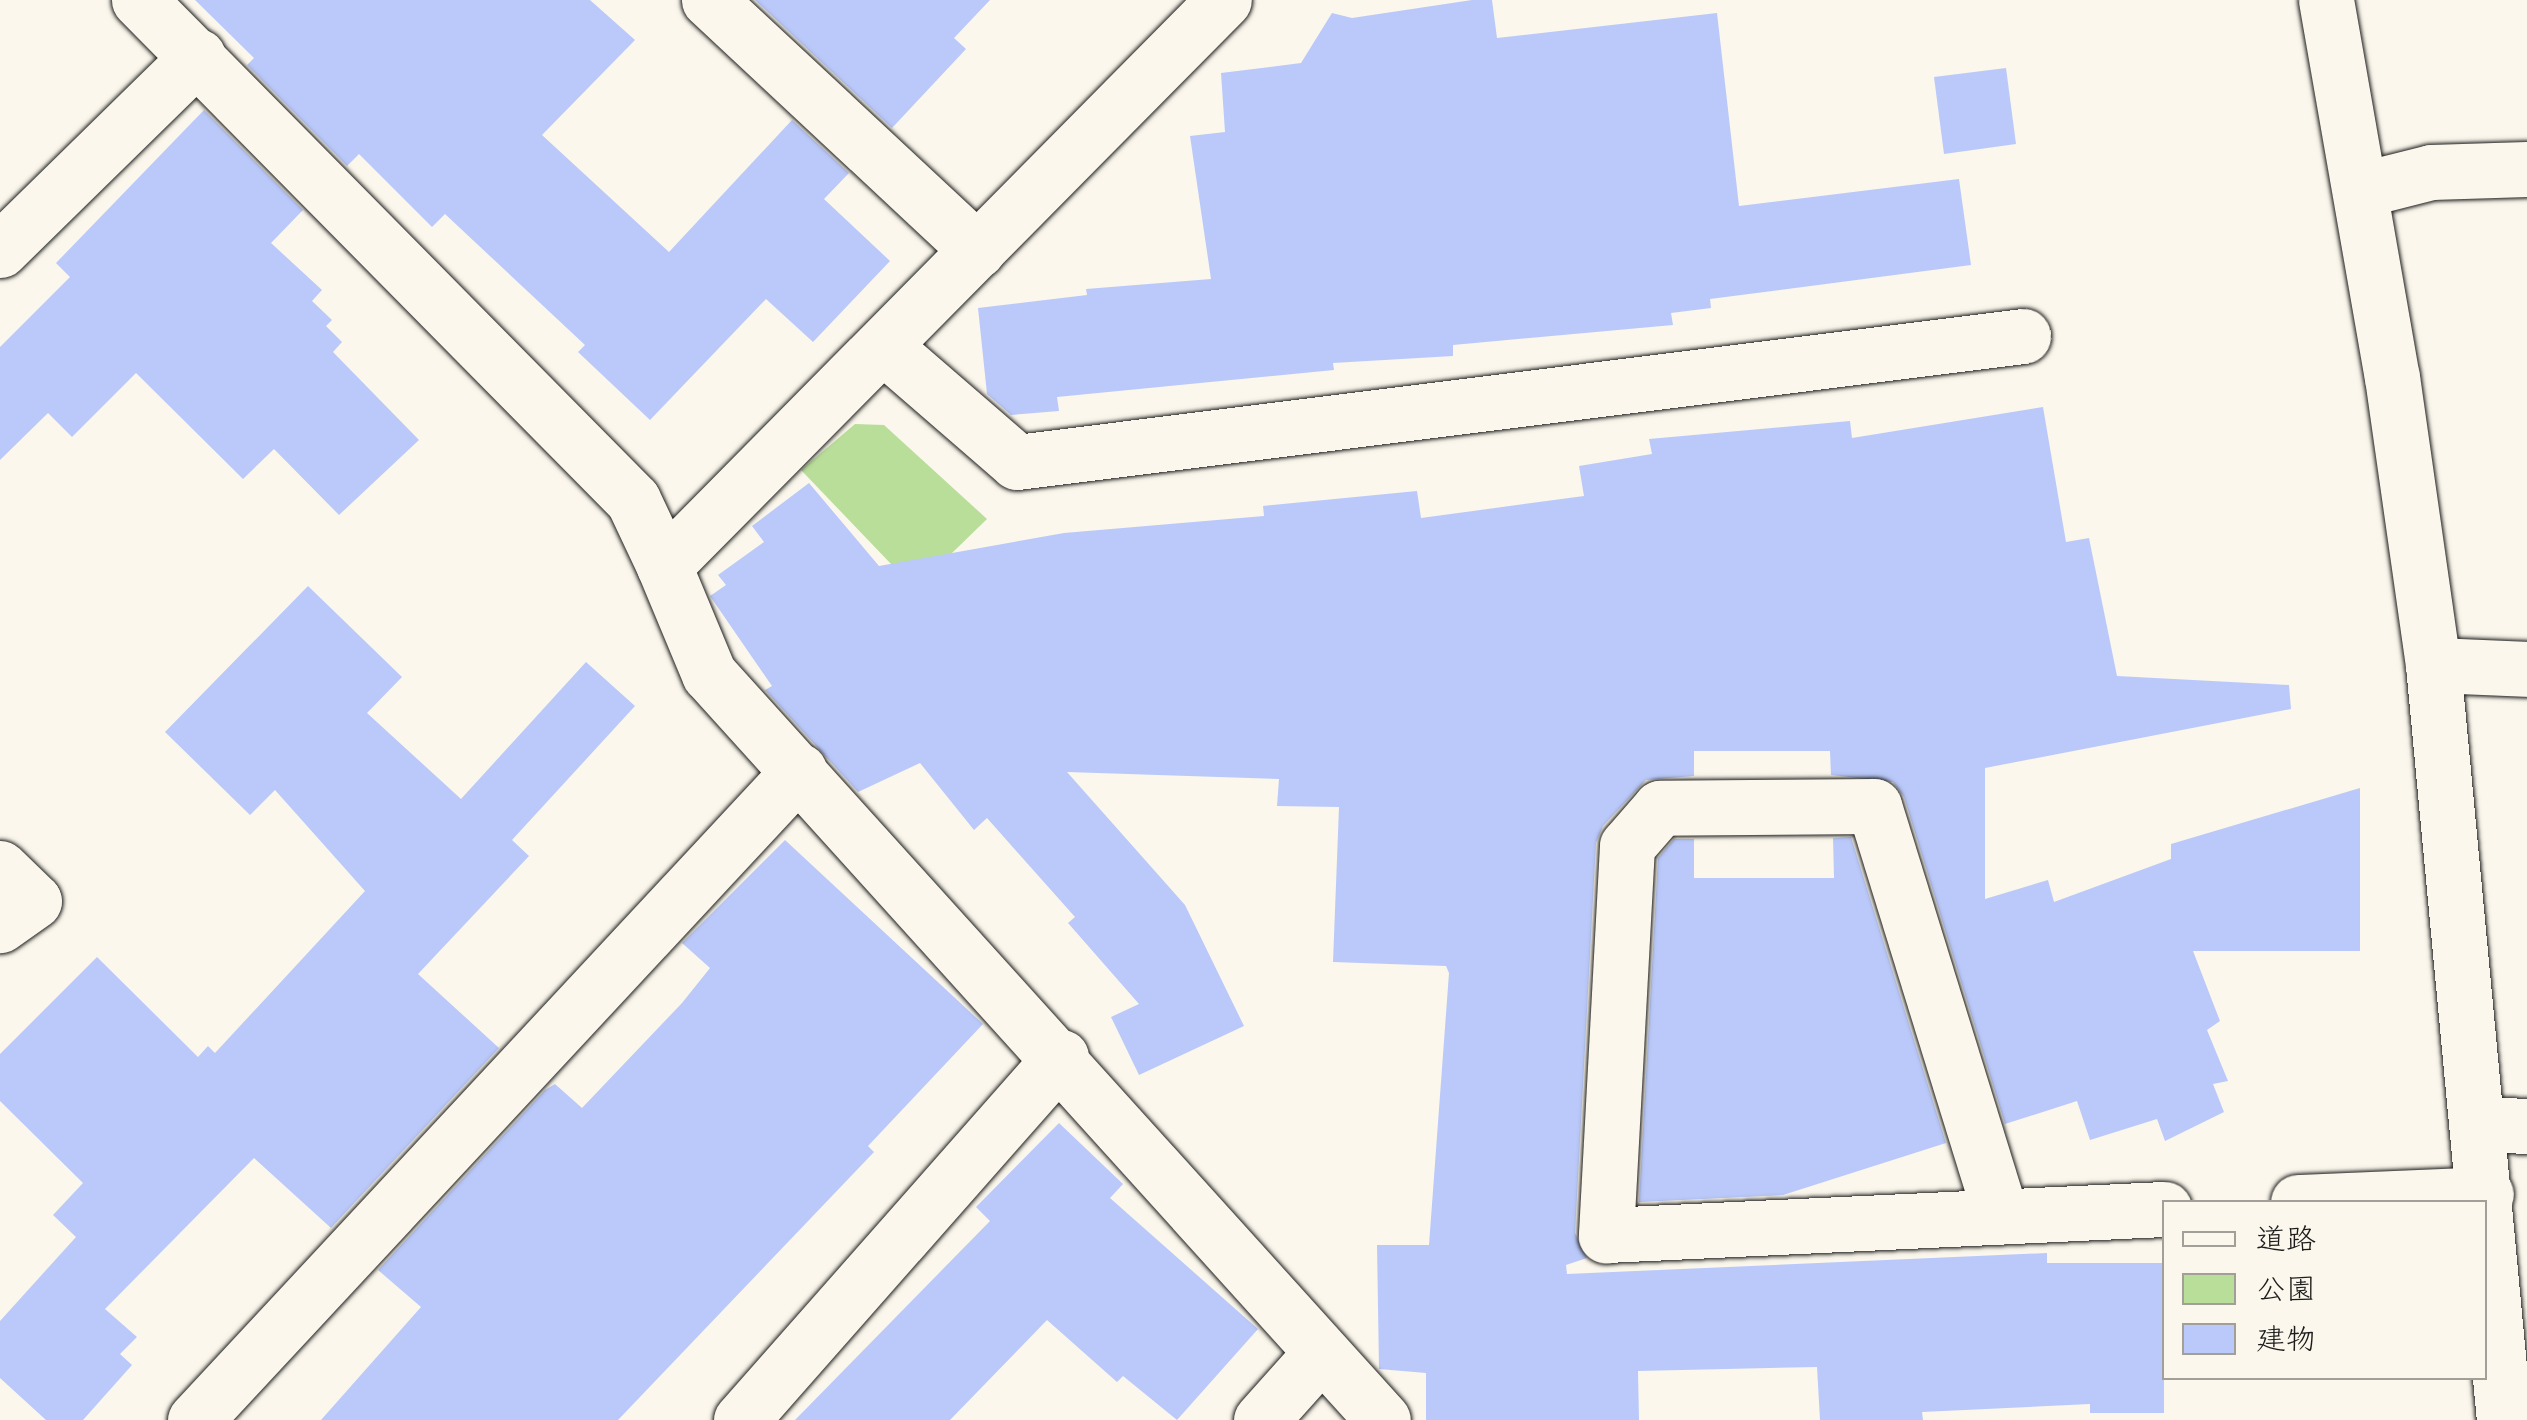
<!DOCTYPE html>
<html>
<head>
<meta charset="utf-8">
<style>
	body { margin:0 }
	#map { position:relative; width:2527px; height:1420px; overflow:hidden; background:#fbf7ec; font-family:"Indie Flower","Klee One",sans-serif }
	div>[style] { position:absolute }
	.green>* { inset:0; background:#b8de99 }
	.building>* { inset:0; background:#bac9f9 }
	.roads { filter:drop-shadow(0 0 2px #1c1c1c) drop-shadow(0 0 2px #1c1c1c) }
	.minor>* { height:55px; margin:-27.5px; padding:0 27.5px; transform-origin:27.5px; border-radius:27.5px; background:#fbf7ec }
	.tertiary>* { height:55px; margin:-27.5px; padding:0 27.5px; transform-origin:27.5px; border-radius:27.5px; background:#fbf7ec }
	span { translate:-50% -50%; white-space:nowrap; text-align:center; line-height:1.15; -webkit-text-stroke:10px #fbf7ec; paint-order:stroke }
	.legend { position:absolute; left:2162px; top:1200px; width:325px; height:180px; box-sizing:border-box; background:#fbf7ec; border:2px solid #a29f99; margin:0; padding:12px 18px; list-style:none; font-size:30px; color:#1c1c1c }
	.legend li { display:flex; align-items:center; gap:20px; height:50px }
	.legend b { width:50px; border:2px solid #a29f99 }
</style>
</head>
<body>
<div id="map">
	<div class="green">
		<div style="clip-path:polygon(855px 424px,884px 425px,987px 519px,915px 589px,801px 470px)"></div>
	</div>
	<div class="building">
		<div style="clip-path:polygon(195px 0,590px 0,635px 40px,542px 135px,669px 252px,792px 120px,849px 173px,824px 199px,890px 261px,813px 342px,766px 299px,650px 420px,578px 352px,585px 345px,445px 214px,432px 227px,359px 154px,347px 166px,247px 65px,254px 58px)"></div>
		<div style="clip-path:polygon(755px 0,990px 0,954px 38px,966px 49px,892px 128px)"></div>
		<div style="clip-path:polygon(1472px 0,1492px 0,1497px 38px,1717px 13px,1739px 206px,1959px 179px,1971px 265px,1710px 299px,1711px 308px,1671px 313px,1673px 325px,1453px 345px,1453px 356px,1333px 363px,1334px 370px,1057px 397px,1059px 411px,1011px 415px,987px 394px,978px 308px,1087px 295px,1086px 289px,1211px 279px,1190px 136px,1225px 132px,1221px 73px,1301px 63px,1332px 13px,1352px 18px)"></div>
		<div style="clip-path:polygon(2006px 68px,2016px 144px,1944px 154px,1934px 77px)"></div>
		<div style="clip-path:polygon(204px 110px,303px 210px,271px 243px,322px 290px,312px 301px,332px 320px,326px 326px,342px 342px,333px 352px,419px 440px,339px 515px,274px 449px,243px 479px,136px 373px,72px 437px,48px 413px,0 460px,0 347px,70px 277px,56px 263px)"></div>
		<div style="clip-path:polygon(2043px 407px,2066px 542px,2089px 538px,2117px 676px,2289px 685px,2291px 709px,1985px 768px,1985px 899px,2048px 880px,2054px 902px,2171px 859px,2171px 844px,2360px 788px,2360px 951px,2193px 951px,2220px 1021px,2207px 1030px,2228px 1081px,2213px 1084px,2224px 1112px,2165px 1141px,2157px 1119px,2090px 1140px,2077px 1101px,2005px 1124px,1904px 797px,1893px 782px,1831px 775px,1830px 751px,1694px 751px,1694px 776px,1646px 780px,1603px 826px,1596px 843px,1575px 1233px,1587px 1258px,1566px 1265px,1567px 1274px,2047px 1253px,2047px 1263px,2164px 1263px,2164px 1413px,2090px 1413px,2090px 1404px,1922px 1412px,1923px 1420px,1820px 1420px,1817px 1367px,1638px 1371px,1639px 1420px,1426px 1420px,1426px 1373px,1379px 1369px,1377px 1245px,1429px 1245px,1449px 973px,1446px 966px,1333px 962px,1339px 807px,1277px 806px,1279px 779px,1067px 772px,1185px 905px,1244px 1026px,1139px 1075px,1111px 1017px,1139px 1004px,1068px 923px,1075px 917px,987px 818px,974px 830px,920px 763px,858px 792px,765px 690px,772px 686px,710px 596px,726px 585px,718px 575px,764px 542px,752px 526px,809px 483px,879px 566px,1064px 533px,1264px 516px,1263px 506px,1417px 491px,1421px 518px,1584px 496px,1579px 466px,1652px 454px,1649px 439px,1850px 421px,1852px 438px)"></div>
		<div style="clip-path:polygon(308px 586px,402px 677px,367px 713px,461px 799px,586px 662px,635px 706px,512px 840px,529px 856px,418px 974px,499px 1048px,331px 1228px,254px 1158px,105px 1309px,137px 1337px,120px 1354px,132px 1365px,83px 1420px,46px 1420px,0 1378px,0 1321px,76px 1237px,53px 1215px,83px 1183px,0 1101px,0 1054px,97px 957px,198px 1057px,208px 1046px,215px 1053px,365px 891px,275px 790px,250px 815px,165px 732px)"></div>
		<div style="clip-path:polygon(1851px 837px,1946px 1143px,1783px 1195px,1639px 1202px,1658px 858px,1674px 839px,1694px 839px,1694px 878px,1834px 878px,1833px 838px)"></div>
		<div style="clip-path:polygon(785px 840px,983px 1024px,868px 1146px,874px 1152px,618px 1420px,321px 1420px,421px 1307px,378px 1270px,545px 1090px,555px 1084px,582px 1108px,682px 1003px,710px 968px,682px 943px)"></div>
		<div style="clip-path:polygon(1059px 1123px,1123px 1184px,1110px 1198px,1258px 1329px,1177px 1420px,1123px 1376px,1117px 1382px,1047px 1320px,950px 1420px,795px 1420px,990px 1221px,976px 1207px)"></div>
	</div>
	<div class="roads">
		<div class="minor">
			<div style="left:139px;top:0;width:703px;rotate:45.35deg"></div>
			<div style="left:633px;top:500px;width:73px;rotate:64.8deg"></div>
			<div style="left:664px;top:566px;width:796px;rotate:-45.31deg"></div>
			<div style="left:709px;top:0;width:367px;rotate:43deg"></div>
			<div style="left:2360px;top:190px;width:73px;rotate:-14.2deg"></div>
			<div style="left:2431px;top:172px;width:96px;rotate:-1.8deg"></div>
			<div style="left:0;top:250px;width:277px;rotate:-44.4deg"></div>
			<div style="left:883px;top:346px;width:177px;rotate:40.9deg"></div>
			<div style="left:1017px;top:462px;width:1014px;rotate:-7.14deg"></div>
			<div style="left:664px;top:566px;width:117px;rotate:67.4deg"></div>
			<div style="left:709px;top:674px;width:1005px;rotate:47.9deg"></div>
			<div style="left:2433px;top:665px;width:94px;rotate:2.4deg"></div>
			<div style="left:0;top:868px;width:47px;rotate:44.1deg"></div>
			<div style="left:34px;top:901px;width:42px;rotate:144.8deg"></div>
			<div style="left:2480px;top:1124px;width:47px;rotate:2.4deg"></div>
			<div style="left:2298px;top:1202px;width:188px;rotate:-2.4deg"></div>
			<div style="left:2001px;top:1216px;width:429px;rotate:-107.2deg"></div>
			<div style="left:1874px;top:806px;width:214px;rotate:179.5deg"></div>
			<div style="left:1660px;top:808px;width:50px;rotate:131deg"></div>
			<div style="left:1627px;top:846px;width:390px;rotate:93.1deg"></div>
			<div style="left:1606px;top:1235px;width:559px;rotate:-2.67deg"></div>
			<div style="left:195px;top:1420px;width:887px;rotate:-47.06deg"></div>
			<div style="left:741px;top:1420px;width:484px;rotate:-48.6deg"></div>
			<div style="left:1261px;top:1420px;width:90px;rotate:-48.2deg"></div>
		</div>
		<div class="tertiary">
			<div style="left:2326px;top:0;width:383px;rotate:80.1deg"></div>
			<div style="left:2392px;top:377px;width:291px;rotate:81.9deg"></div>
			<div style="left:2433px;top:665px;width:758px;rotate:84.63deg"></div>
		</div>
	</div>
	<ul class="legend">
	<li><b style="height:12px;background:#fbf7ec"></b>道路</li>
	<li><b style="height:28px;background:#b8de99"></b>公園</li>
	<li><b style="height:28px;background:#bac9f9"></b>建物</li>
	</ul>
</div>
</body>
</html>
